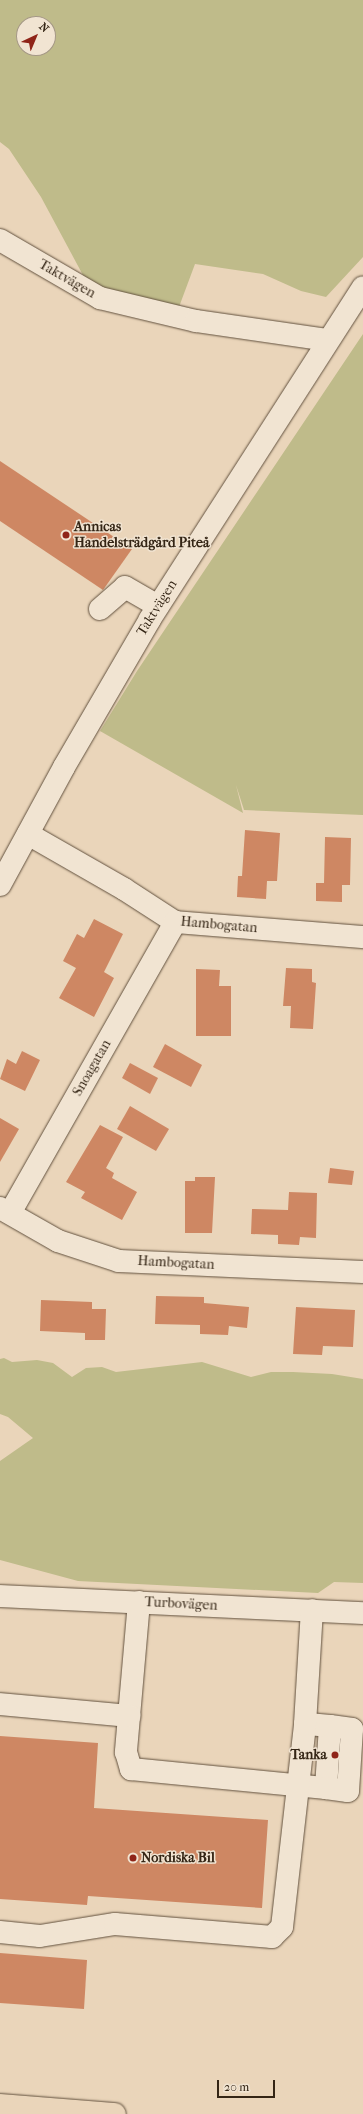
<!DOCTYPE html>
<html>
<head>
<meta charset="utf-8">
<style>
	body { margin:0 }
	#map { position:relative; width:363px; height:2114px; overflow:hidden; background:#ead5ba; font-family:"IM FELL French Canon",serif }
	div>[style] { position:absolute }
	.green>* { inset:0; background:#bfbb8a }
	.building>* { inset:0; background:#ce8763 }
	.roads { filter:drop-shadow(0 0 1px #62513e) drop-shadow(0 0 1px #62513e) }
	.minor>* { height:22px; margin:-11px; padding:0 11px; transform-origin:11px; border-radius:11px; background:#f1e4d2 }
	.highway>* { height:22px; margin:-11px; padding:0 11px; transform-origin:11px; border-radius:11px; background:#ead5ba }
	.dots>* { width:11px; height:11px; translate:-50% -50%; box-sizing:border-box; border:2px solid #f1e4d2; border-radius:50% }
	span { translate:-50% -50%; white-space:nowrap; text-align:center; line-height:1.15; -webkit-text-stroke:3px #f1e4d2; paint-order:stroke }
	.street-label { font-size:14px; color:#342515 }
	.poi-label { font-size:14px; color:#342515; font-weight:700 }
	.left { translate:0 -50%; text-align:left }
	.right { translate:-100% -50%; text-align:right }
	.north { position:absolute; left:16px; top:16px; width:40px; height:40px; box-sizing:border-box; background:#f1e4d2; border:1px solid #a59886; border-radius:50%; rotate:44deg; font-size:11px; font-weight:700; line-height:16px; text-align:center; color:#342515 }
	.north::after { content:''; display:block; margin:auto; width:14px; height:18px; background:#8f2418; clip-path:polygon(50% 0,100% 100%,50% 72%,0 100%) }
	.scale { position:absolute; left:217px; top:2080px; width:58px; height:18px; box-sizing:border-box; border:2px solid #342515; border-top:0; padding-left:5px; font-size:12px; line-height:14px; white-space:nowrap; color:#342515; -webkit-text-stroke:3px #f1e4d2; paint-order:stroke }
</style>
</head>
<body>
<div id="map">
	<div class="green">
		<div style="clip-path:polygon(evenodd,0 0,363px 0,363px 257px,326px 297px,301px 291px,263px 274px,195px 264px,176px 315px,92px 292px,41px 197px,9px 149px,0 142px,0 0,24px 24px,48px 24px,48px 48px,24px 48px,24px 24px)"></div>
		<div style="clip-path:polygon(363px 334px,363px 815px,244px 810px,236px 785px,243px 813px,100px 731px,137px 671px)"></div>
		<div style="clip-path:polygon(4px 1358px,12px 1362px,37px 1360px,53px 1363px,72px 1377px,86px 1368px,102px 1367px,116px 1372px,202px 1362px,251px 1377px,271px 1372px,293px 1372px,332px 1374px,363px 1379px,363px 1583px,334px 1582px,318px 1593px,78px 1581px,0 1560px,0 1461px,33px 1438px,8px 1417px,0 1414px,0 1359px)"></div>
	</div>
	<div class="building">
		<div style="clip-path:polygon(0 461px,132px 549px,103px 590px,0 521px)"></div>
		<div style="clip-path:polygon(245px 830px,280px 833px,277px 881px,267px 881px,266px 899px,237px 897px,238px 876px,242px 876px)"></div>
		<div style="clip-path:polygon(325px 837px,351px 838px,350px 885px,342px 885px,342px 902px,316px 901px,316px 883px,324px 883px)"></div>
		<div style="clip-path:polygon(94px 919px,123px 934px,104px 972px,114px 978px,94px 1017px,59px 998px,76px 968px,63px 961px,77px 934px,84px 938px)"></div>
		<div style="clip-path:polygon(286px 968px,312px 969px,312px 982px,316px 983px,313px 1029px,290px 1028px,291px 1006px,283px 1006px)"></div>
		<div style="clip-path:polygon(196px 969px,220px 970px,219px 986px,231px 986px,231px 1036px,196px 1036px)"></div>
		<div style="clip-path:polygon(165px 1044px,202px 1065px,191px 1087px,153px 1067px)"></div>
		<div style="clip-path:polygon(22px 1051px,40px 1060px,25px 1091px,0 1079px,7px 1059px,16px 1064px)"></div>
		<div style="clip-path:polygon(130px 1063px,158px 1078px,150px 1094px,122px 1078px)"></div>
		<div style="clip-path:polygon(130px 1106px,169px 1129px,156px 1151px,117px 1129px)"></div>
		<div style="clip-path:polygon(0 1118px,19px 1129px,0 1162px)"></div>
		<div style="clip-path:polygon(100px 1125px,123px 1137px,106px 1168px,114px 1173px,112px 1178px,137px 1192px,122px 1220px,81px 1198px,85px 1192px,66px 1182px)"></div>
		<div style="clip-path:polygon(330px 1168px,354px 1171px,352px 1185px,328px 1183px)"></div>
		<div style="clip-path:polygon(195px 1177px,215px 1177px,212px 1233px,185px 1233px,185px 1181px,195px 1181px)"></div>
		<div style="clip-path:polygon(289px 1192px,317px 1193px,316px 1238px,300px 1237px,299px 1245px,278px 1244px,278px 1235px,251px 1234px,252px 1209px,288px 1210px)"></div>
		<div style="clip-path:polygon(156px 1296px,204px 1297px,204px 1303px,249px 1307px,247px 1328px,229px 1326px,228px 1335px,200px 1334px,200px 1325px,155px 1324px)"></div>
		<div style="clip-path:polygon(41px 1300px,92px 1302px,92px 1309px,106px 1309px,105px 1340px,85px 1340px,85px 1333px,40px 1331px)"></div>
		<div style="clip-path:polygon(296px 1307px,355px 1310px,353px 1347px,323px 1346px,322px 1355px,293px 1354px)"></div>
		<div style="clip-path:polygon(0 1736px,98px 1743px,94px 1808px,268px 1820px,262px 1908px,88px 1896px,87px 1905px,0 1899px)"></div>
		<div style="clip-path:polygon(0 1953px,87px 1960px,84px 2009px,0 2003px)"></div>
	</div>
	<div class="roads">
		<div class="minor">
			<div style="left:0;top:240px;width:116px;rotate:30.1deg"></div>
			<div style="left:100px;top:298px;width:99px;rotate:13.5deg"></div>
			<div style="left:196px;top:321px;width:133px;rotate:8.2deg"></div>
			<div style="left:100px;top:609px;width:33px;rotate:-41deg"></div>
			<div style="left:125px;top:587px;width:38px;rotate:30deg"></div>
			<div style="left:28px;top:834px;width:111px;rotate:29.8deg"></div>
			<div style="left:124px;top:889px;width:61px;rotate:32.9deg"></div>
			<div style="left:175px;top:922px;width:189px;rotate:4.6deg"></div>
			<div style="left:0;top:885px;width:134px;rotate:-61.5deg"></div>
			<div style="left:64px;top:767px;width:171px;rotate:-59.8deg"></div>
			<div style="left:150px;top:619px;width:394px;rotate:-57.3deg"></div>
			<div style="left:0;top:1208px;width:67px;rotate:29.6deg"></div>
			<div style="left:58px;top:1241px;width:64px;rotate:18.2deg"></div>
			<div style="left:119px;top:1261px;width:244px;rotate:2.6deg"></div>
			<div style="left:10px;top:1213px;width:335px;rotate:-60.4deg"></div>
			<div style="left:0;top:1596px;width:363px;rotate:2.7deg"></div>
			<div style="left:139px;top:1602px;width:151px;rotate:95deg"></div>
			<div style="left:126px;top:1752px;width:18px;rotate:74deg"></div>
			<div style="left:131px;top:1769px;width:196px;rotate:5.6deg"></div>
			<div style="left:326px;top:1788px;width:62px;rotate:-86.3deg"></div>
			<div style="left:330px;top:1726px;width:25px;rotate:-175deg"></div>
			<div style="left:0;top:1704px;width:130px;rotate:5.3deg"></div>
			<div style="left:326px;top:1788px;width:22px;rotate:8deg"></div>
			<div style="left:348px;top:1791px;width:62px;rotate:-86.3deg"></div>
			<div style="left:352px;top:1729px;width:22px;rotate:-172deg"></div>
			<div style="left:0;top:1932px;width:40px;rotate:5.7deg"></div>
			<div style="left:40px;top:1936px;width:76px;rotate:-9.1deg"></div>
			<div style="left:115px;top:1924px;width:158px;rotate:4.7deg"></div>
			<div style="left:272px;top:1937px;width:14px;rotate:-45deg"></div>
			<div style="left:282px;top:1927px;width:204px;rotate:-83.5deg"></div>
			<div style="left:305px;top:1724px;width:114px;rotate:-86.5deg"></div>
		</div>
		<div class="highway">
			<div style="left:0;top:2105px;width:115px;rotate:4.5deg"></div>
		</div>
	</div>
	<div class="dots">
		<div style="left:66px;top:535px;background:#8f2418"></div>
		<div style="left:335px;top:1755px;background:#8f2418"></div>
		<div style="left:133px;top:1858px;background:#8f2418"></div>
	</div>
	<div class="street-label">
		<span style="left:67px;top:279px;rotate:30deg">Taktvägen</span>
		<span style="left:157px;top:608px;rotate:-58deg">Taktvägen</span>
		<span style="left:219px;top:925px;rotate:5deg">Hambogatan</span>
		<span style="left:92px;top:1068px;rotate:-60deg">Snoagatan</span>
		<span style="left:176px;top:1263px;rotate:3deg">Hambogatan</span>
		<span style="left:181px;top:1604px;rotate:3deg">Turbovägen</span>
	</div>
	<div class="poi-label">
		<span class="left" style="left:74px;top:535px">Annicas<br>Handelsträdgård Piteå</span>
		<span class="right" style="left:327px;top:1755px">Tanka</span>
		<span class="left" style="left:141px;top:1858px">Nordiska Bil</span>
	</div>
	<div class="north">N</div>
	<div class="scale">20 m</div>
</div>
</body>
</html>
